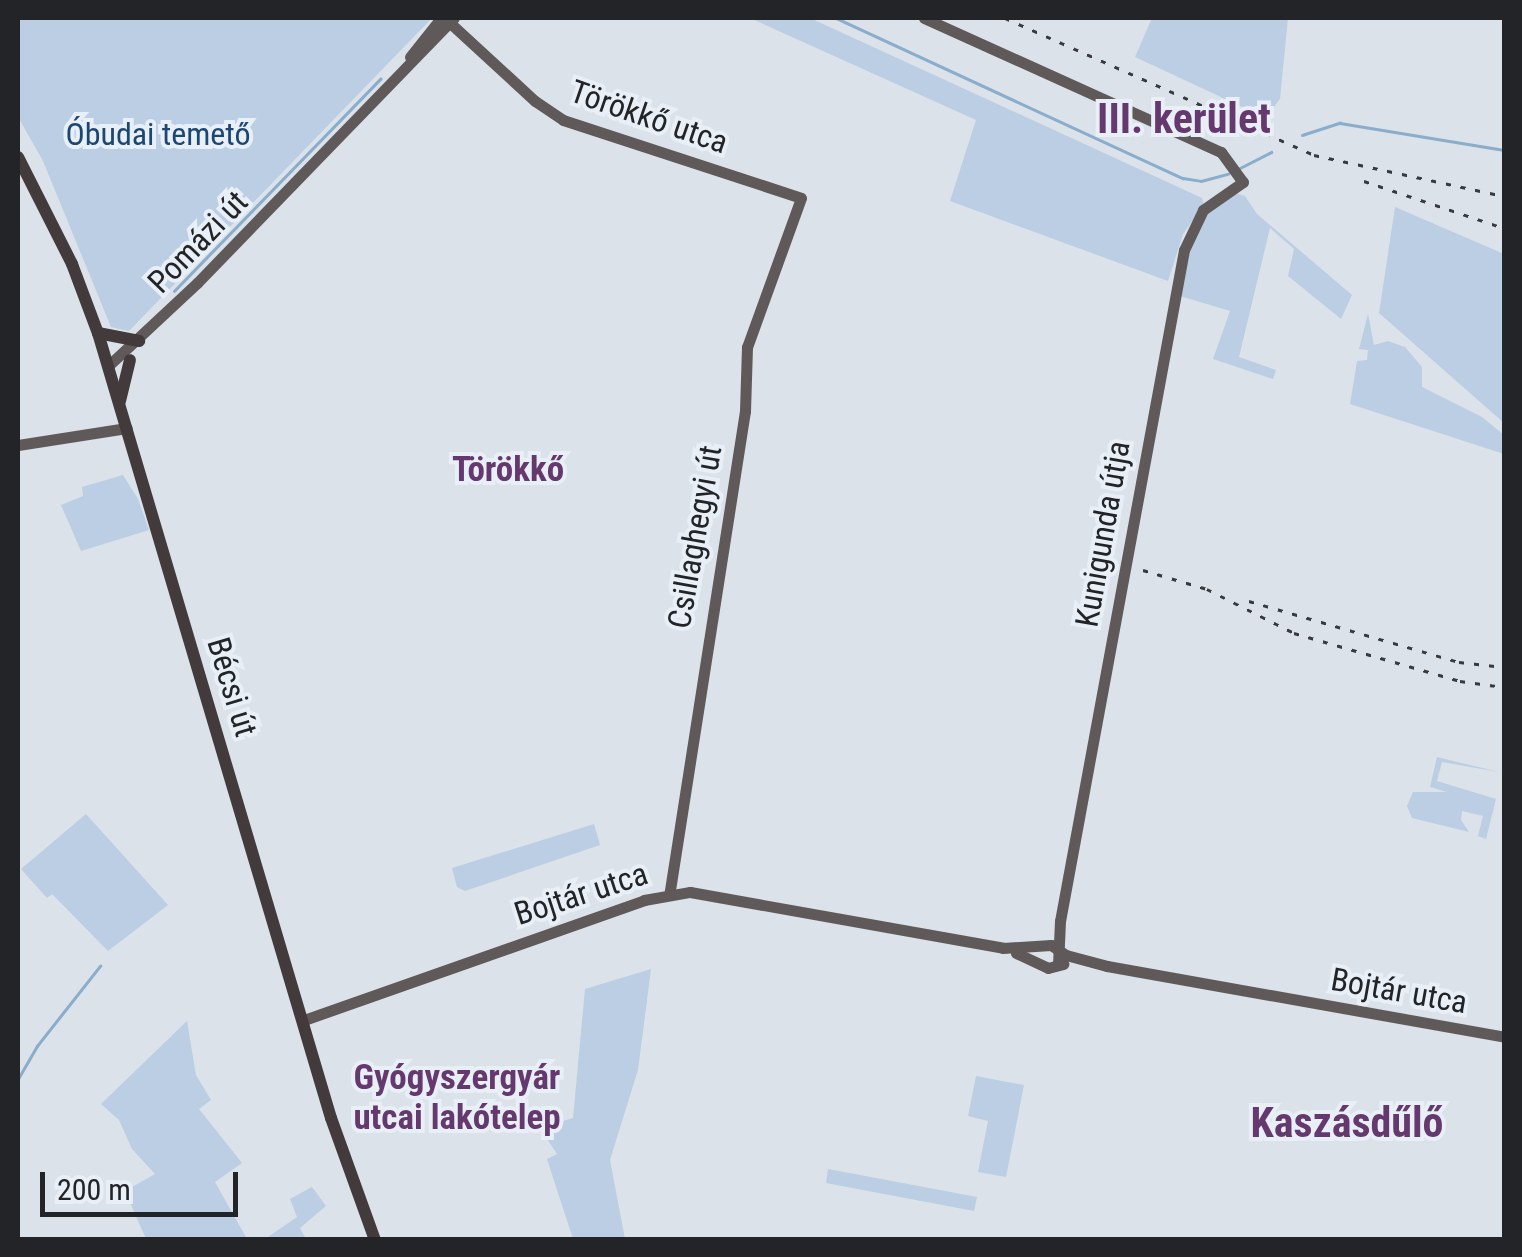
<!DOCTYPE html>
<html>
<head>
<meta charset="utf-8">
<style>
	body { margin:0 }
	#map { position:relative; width:1522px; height:1257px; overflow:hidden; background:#dbe2e9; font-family:"Roboto Condensed",sans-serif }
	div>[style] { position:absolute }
	.green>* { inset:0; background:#bbcee3 }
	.stream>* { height:2.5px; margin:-1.25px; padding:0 1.25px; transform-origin:1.25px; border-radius:1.25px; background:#8aadcc }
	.secondary>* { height:11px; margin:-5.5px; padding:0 5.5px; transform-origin:5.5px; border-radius:5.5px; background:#605959 }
	.primary>* { height:12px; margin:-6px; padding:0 6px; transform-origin:6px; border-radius:6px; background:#433b3b }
	.rail>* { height:2.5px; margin-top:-1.25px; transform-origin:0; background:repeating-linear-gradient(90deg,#383a3e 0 5px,transparent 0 15px) }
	span { translate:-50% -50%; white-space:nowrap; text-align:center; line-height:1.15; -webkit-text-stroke:8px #e8eff7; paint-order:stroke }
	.street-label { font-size:32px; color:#222427 }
	.park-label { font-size:32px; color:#1d4773 }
	.neighbourhood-label { font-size:35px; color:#66396e; font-weight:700 }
	.district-label { font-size:42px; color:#66396e; font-weight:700 }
	.frame { position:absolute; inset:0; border:20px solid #222427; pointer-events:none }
	.scale { position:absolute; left:40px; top:1172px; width:198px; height:45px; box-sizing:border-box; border:5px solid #222427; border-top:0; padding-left:12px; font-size:30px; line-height:35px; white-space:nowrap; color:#222427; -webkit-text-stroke:8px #e8eff7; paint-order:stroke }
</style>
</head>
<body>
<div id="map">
	<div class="green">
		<div style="clip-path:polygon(18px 18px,432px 18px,129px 331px,111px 327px,43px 161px,18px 117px)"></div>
		<div style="clip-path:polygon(750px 18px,810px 18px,1202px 198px,1204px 205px,1183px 234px,1168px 281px,950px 201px,976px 120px)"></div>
		<div style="clip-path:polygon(1152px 18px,1288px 18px,1280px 99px,1266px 118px,1135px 57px)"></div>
		<div style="clip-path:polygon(1235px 193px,1245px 196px,1257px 214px,1352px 295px,1341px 319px,1288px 276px,1294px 249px,1270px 228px,1239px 357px,1276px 370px,1273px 379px,1213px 359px,1230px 311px,1180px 296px,1193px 239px,1210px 209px)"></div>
		<div style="clip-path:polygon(1395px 207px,1504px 254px,1504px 423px,1379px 313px)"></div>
		<div style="clip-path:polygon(1368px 314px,1374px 345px,1388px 341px,1405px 347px,1422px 367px,1422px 387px,1482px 417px,1504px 435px,1504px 454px,1350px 404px,1357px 361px,1367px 360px,1368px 350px,1359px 349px)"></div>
		<div style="clip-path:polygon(123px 475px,138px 499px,149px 530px,81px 551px,61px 505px,83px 496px,82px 487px)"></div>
		<div style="clip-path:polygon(1437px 757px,1499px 772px,1442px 762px,1437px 781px,1496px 799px,1486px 839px,1478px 836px,1483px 816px,1462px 811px,1461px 820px,1469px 832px,1412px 818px,1407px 806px,1413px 792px,1447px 792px,1430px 787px)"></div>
		<div style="clip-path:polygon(86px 814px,168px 905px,108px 951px,52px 894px,47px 898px,21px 869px)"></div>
		<div style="clip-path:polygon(594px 824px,600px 845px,465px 891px,457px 887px,452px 868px)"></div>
		<div style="clip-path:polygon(651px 969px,638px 1070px,610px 1160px,625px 1239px,573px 1239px,547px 1159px,557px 1154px,540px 1128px,573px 1118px,585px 989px)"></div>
		<div style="clip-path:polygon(187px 1021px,196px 1075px,211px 1100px,199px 1109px,242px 1163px,215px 1182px,247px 1239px,146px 1239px,125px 1191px,155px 1174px,132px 1149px,119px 1120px,101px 1104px)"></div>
		<div style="clip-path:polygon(976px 1076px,1024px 1085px,1006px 1177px,978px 1172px,988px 1121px,968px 1116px)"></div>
		<div style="clip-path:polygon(828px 1169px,977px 1197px,974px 1211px,826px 1183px)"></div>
		<div style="clip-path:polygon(312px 1187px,326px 1206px,300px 1228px,306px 1239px,265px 1239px,297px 1217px,290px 1199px)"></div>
	</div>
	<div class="stream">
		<div style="left:836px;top:18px;width:382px;rotate:24.8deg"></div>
		<div style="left:1183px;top:178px;width:18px;rotate:9deg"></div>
		<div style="left:1201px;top:181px;width:28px;rotate:-15deg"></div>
		<div style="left:1302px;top:135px;width:40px;rotate:-18deg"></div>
		<div style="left:1340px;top:123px;width:166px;rotate:9.3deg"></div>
		<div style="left:1240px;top:168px;width:35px;rotate:-27deg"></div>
		<div style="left:174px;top:291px;width:296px;rotate:-45.8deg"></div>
		<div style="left:18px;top:1079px;width:38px;rotate:-60deg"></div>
		<div style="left:37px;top:1046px;width:102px;rotate:-51.8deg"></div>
	</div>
	<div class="secondary">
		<div style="left:924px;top:18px;width:326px;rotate:24.3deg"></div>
		<div style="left:1221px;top:152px;width:37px;rotate:54deg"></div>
		<div style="left:1243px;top:182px;width:49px;rotate:145deg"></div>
		<div style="left:1203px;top:210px;width:44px;rotate:115.4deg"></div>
		<div style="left:1184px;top:250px;width:682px;rotate:100.47deg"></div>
		<div style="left:1060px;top:921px;width:44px;rotate:92.6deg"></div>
		<div style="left:449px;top:22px;width:117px;rotate:42.6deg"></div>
		<div style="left:535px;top:101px;width:34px;rotate:34deg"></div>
		<div style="left:563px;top:120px;width:250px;rotate:18.1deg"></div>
		<div style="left:801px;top:198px;width:158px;rotate:109.9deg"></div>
		<div style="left:747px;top:347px;width:64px;rotate:91.8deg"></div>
		<div style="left:745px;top:411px;width:489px;rotate:98.9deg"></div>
		<div style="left:410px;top:57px;width:50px;rotate:-51.5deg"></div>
		<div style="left:108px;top:366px;width:122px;rotate:-43deg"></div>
		<div style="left:197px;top:283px;width:369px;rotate:-45.9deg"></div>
		<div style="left:18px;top:445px;width:110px;rotate:-8.9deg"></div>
		<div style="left:1016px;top:953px;width:35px;rotate:25deg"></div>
		<div style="left:1048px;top:968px;width:16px;rotate:-15deg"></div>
		<div style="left:304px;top:1020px;width:361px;rotate:-19.4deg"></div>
		<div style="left:644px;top:900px;width:47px;rotate:-9.9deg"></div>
		<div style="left:690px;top:892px;width:318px;rotate:10.1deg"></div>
		<div style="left:1003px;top:948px;width:48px;rotate:-3.6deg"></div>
		<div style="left:1051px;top:945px;width:18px;rotate:34deg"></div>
		<div style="left:1066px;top:955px;width:42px;rotate:15deg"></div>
		<div style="left:1107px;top:966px;width:403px;rotate:10.1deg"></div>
	</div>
	<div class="primary">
		<div style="left:18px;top:157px;width:120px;rotate:63.2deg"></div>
		<div style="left:72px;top:264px;width:74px;rotate:69.4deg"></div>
		<div style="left:98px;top:333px;width:819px;rotate:73.47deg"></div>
		<div style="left:331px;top:1118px;width:130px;rotate:70.2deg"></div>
		<div style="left:98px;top:333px;width:42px;rotate:11deg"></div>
		<div style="left:120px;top:401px;width:42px;rotate:-76.3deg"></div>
	</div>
	<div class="rail">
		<div style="left:1005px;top:18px;width:338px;rotate:23.9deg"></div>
		<div style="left:1314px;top:155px;width:194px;rotate:12.2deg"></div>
		<div style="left:1364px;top:181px;width:148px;rotate:18.6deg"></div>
		<div style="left:1143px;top:570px;width:67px;rotate:16.5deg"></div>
		<div style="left:1207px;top:589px;width:97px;rotate:26.8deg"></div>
		<div style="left:1294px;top:633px;width:173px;rotate:16.1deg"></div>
		<div style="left:1460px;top:681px;width:44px;rotate:7.8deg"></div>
		<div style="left:1249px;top:601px;width:219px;rotate:16.2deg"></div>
		<div style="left:1459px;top:662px;width:45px;rotate:6.3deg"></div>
	</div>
	<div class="street-label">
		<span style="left:649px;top:117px;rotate:19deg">Törökkő utca</span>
		<span style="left:198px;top:242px;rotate:-46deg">Pomázi út</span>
		<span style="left:1103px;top:534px;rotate:-80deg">Kunigunda útja</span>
		<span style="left:695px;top:537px;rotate:-80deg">Csillaghegyi út</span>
		<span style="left:232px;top:687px;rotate:73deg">Bécsi út</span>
		<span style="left:581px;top:894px;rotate:-18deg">Bojtár utca</span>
		<span style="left:1399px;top:991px;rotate:10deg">Bojtár utca</span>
	</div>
	<div class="park-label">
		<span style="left:158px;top:134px">Óbudai temető</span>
	</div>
	<div class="neighbourhood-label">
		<span style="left:508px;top:470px">Törökkő</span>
		<span style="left:457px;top:1098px">Gyógyszergyár<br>utcai lakótelep</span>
	</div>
	<div class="district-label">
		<span style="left:1184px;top:119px">III. kerület</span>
		<span style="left:1347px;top:1123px">Kaszásdűlő</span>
	</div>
	<div class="frame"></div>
	<div class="scale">200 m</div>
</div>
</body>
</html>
